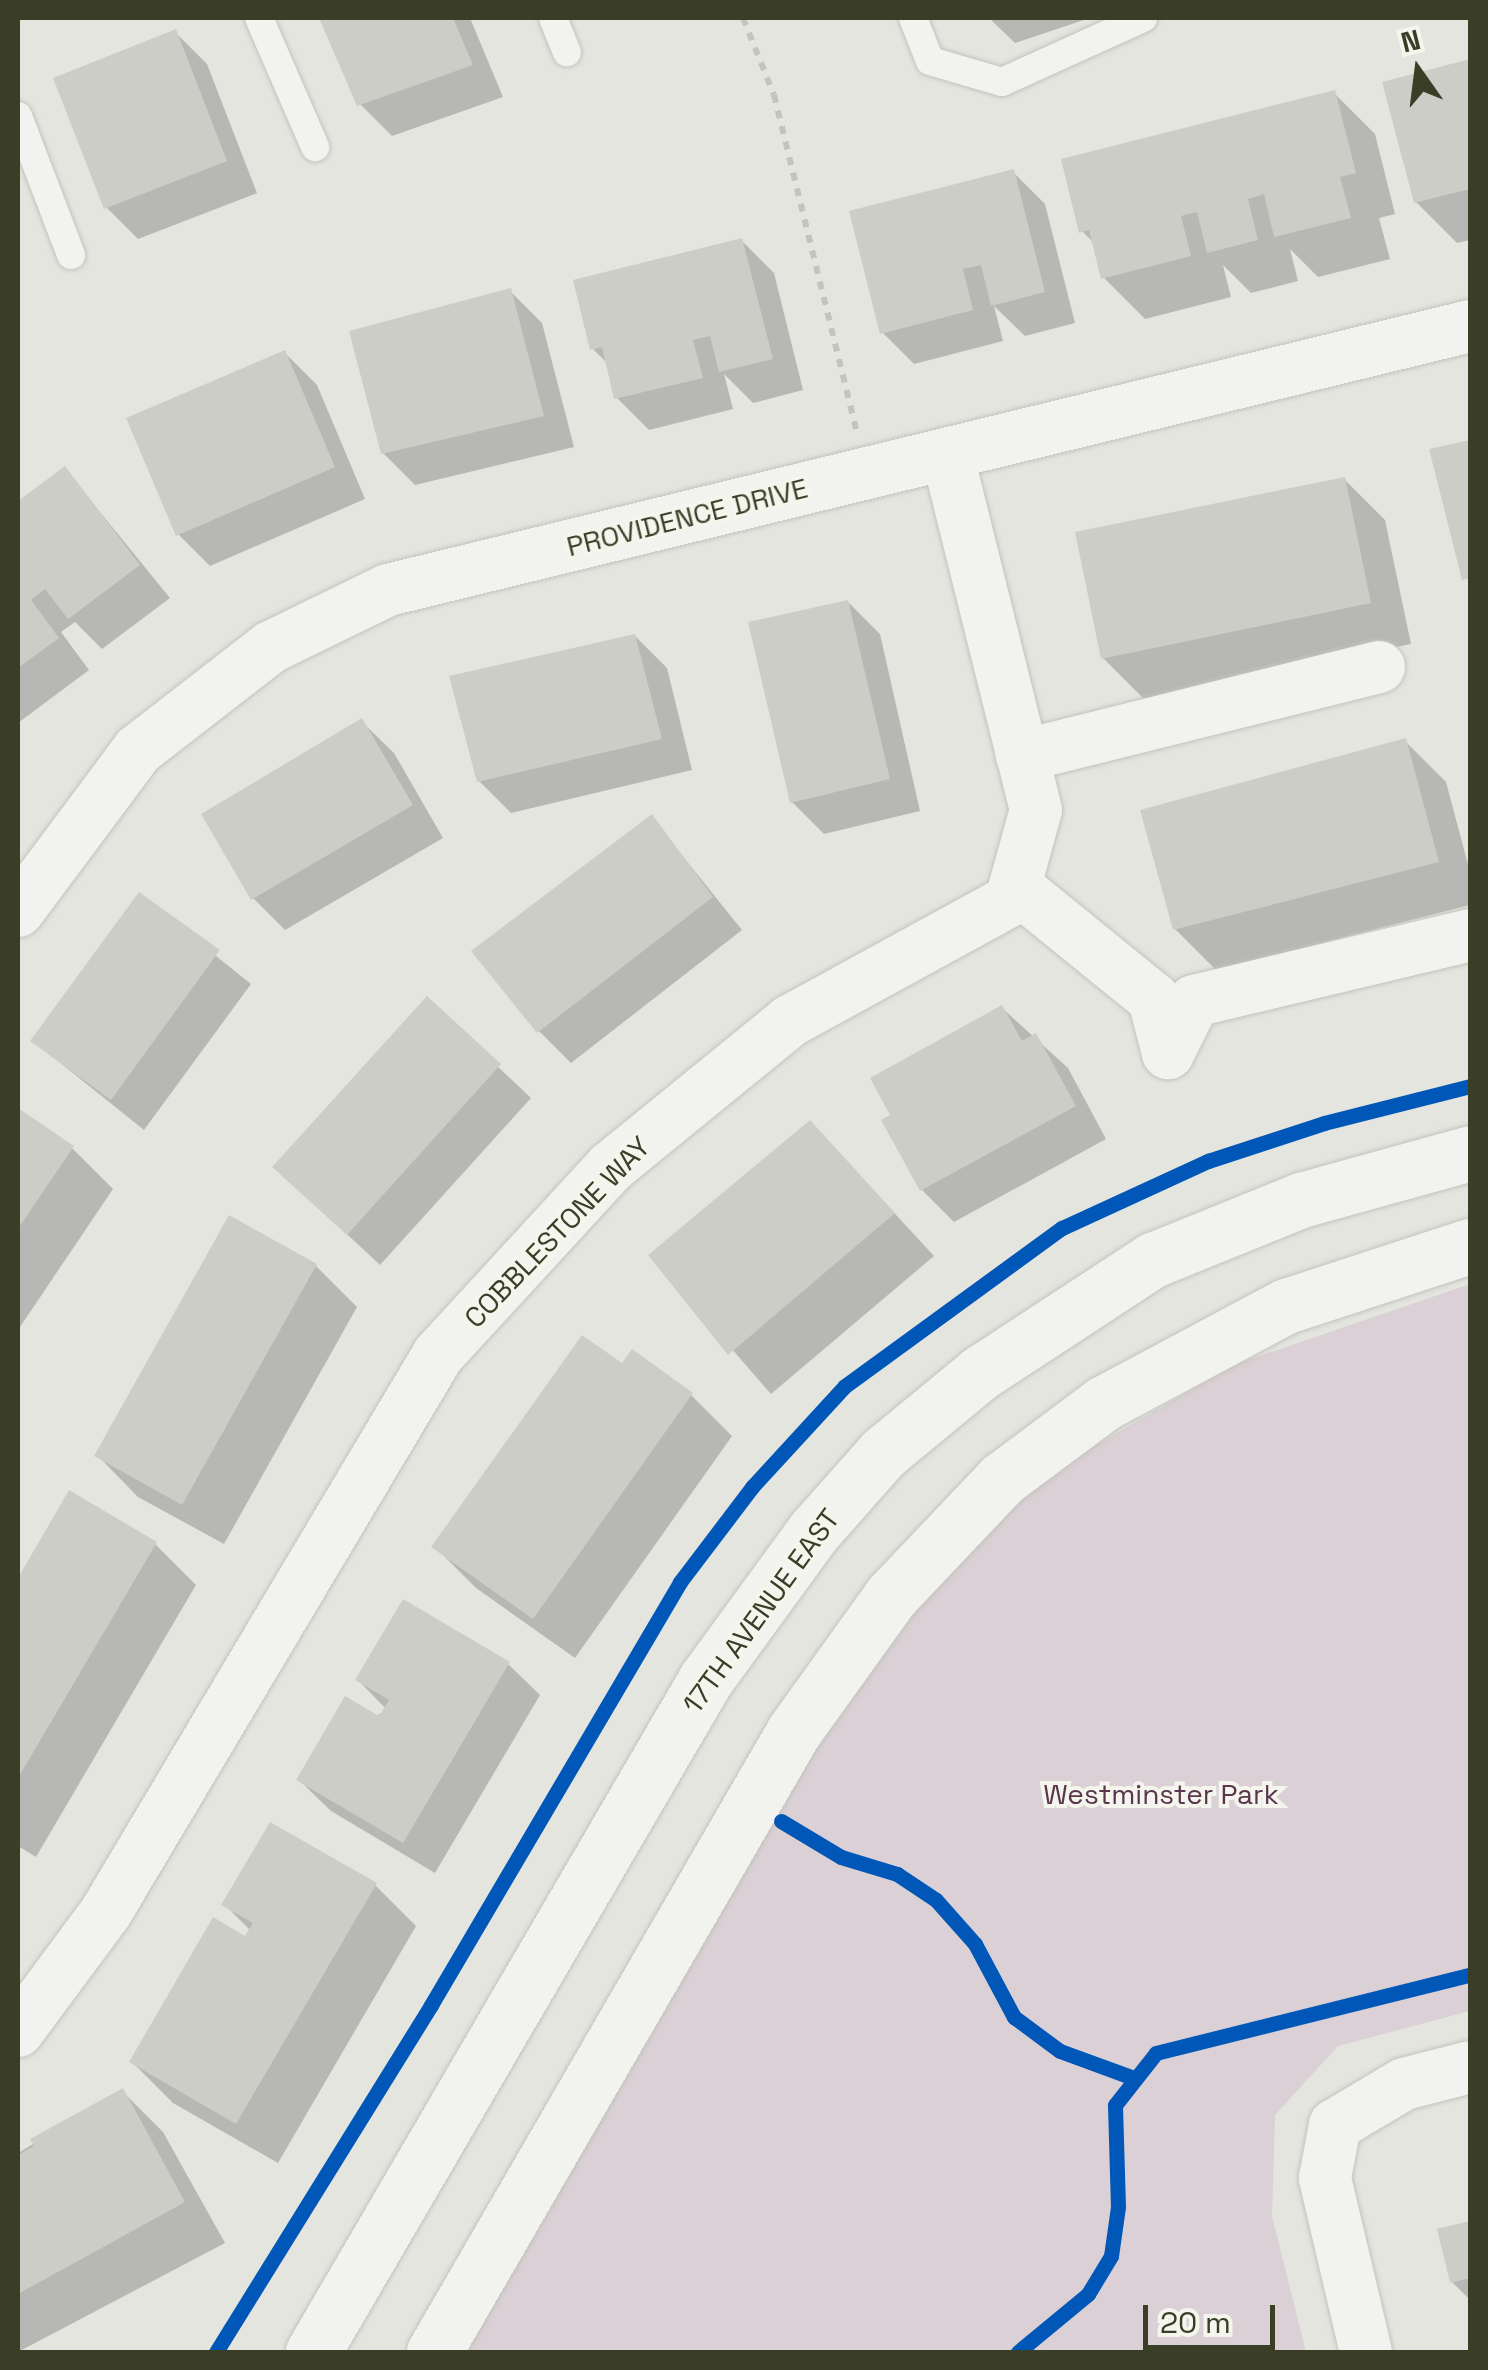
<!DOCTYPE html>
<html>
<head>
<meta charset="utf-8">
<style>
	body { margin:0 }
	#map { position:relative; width:1488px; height:2370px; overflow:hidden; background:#e5e5e0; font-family:"Space Grotesk",sans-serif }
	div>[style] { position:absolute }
	.green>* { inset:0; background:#dad0d5 }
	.shadow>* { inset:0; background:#0003 }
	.building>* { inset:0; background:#cdcdc8 }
	.path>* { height:6px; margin-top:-3px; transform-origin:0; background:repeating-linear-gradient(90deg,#c3c4be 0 8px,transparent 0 16px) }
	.roads { filter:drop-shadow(0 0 2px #c3c3be) drop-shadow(0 0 2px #c3c3be) }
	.service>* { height:28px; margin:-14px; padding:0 14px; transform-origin:14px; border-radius:14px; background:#f2f2ef }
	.minor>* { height:52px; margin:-26px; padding:0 26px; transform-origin:26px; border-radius:26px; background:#f2f2ef }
	.tertiary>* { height:55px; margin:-27.5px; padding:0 27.5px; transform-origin:27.5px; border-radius:27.5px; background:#f2f2ef }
	.cycleway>* { height:15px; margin:-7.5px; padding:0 7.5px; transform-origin:7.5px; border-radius:7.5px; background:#0057b8 }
	span { translate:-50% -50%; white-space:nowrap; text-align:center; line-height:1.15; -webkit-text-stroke:8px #f4f5ed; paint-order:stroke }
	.street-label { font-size:28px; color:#3b3e27 }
	.park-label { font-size:28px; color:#5a354e }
	.frame { position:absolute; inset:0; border:20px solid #3b3e27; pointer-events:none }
	.north { position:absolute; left:1368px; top:20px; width:100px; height:100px; -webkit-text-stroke:8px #f4f5ed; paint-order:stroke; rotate:346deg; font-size:28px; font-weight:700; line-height:40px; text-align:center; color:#3b3e27 }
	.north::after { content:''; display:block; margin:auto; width:35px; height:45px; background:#3b3e27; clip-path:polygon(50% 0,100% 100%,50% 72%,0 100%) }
	.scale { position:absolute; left:1143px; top:2305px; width:132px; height:45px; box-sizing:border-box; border:5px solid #3b3e27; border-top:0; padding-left:12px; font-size:30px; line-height:35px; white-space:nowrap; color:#3b3e27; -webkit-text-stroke:8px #f4f5ed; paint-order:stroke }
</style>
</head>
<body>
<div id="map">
	<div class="green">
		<div style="clip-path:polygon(1470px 1284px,1470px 2011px,1338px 2046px,1275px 2115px,1272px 2216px,1306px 2352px,452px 2352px,801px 1754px,928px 1588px,1053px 1470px,1236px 1364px)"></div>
	</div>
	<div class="shadow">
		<div style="clip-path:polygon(321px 18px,470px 18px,503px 97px,392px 136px,360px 104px)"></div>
		<div style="clip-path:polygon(989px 18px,1090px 18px,1015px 43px)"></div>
		<div style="clip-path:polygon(175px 32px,207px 64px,257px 193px,138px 239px,106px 207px)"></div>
		<div style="clip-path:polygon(1470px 61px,1470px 240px,1457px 243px,1416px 202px,1385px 83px)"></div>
		<div style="clip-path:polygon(1334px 93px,1375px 134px,1395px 214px,1379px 218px,1390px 259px,1318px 277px,1290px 249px,1298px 281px,1251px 293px,1223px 265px,1231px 297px,1145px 319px,1104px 278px,1096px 245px,1082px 231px)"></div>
		<div style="clip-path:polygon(1013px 172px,1045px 204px,1075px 323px,1025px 336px,994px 306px,1003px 341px,914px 364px,882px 332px)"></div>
		<div style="clip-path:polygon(742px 241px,774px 273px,803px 390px,753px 403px,724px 374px,733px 409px,649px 430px,617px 398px,609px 365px,593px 349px)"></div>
		<div style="clip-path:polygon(510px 291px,542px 323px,574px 447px,415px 485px,383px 453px)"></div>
		<div style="clip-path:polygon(285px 353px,317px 385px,365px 499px,210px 566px,178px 534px)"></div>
		<div style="clip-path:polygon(1470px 442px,1470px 585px,1432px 451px)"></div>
		<div style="clip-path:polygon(65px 469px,170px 598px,102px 649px,75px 622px,61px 632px,89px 670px,18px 723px,18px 504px)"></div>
		<div style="clip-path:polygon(1344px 479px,1385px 520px,1411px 644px,1144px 699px,1103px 658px)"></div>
		<div style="clip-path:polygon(848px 602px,880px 634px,920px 811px,824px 834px,792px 802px)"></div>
		<div style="clip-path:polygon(635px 636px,667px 668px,692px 770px,511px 813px,479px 781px)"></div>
		<div style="clip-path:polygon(362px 722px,394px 753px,443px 838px,285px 930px,253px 898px)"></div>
		<div style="clip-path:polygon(1405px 741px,1446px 782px,1470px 872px,1470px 905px,1216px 970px,1175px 929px)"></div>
		<div style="clip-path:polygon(652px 818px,742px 930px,571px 1063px,539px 1031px)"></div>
		<div style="clip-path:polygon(140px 895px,251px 984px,144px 1130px,33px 1041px)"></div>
		<div style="clip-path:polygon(427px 1000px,531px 1098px,380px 1265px,275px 1167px)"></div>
		<div style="clip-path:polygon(1002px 1008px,1068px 1068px,1106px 1139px,954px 1222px,922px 1190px)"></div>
		<div style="clip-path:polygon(18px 1111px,72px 1148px,113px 1189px,18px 1330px)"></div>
		<div style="clip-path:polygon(850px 1165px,934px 1256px,771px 1394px,651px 1256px)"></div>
		<div style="clip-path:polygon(316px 1266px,357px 1307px,224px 1544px,138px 1497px,97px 1455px)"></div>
		<div style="clip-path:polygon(623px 1367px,691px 1395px,732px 1436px,575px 1658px,476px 1588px,435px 1547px)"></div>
		<div style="clip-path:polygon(70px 1494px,155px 1544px,196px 1585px,36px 1857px,18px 1846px,18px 1582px)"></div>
		<div style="clip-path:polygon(508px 1664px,540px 1695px,435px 1873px,331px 1811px,299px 1780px,386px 1709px,358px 1680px)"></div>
		<div style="clip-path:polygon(375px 1885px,416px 1926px,278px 2163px,173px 2103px,132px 2062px,246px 1939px,251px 1931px,224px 1904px)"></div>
		<div style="clip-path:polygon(122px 2091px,163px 2132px,225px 2243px,18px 2352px,18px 2153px)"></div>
		<div style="clip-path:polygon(1470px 2224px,1470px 2300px,1452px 2282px,1440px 2231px)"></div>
	</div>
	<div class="building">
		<div style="clip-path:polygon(319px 18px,453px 18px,473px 65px,357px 106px)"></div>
		<div style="clip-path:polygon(176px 29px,227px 161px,104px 209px,53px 78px)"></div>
		<div style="clip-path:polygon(1470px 59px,1470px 189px,1414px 203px,1382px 82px)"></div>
		<div style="clip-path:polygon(1335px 90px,1356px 173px,1340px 177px,1351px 218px,1274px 237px,1264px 194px,1248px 199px,1258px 240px,1207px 253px,1197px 212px,1181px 216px,1191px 256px,1101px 279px,1089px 230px,1079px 233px,1061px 159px)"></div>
		<div style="clip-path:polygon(1014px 169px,1045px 292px,991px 306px,981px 265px,963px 269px,973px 310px,880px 334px,849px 211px)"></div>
		<div style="clip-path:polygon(742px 238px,773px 359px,719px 372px,710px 336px,693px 340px,703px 378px,614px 399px,602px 347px,590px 350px,573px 280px)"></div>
		<div style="clip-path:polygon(511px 288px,544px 416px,381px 454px,349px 331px)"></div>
		<div style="clip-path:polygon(285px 350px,335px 467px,176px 536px,126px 418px)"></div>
		<div style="clip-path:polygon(1470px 440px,1470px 578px,1462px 580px,1429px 449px)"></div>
		<div style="clip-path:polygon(65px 466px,140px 565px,68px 619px,45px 589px,31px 600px,59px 638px,18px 668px,18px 501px)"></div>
		<div style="clip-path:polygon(1345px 477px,1371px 603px,1101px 659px,1075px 532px)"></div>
		<div style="clip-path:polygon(848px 600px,890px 779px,790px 803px,748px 622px)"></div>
		<div style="clip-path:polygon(635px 634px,662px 739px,477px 782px,449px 676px)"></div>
		<div style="clip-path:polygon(362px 718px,413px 805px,251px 900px,201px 814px)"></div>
		<div style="clip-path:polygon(1406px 738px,1439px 862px,1173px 930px,1140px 810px)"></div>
		<div style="clip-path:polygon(652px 814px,713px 897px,537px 1033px,471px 951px)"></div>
		<div style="clip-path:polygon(139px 892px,220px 950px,111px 1100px,30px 1041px)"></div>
		<div style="clip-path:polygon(427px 996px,501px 1064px,347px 1235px,272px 1167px)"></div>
		<div style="clip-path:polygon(1002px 1005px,1022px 1041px,1036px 1033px,1076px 1106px,920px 1191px,881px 1120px,890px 1115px,870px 1078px)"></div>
		<div style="clip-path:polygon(18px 1108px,74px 1146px,18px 1229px)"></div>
		<div style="clip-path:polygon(810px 1120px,895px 1213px,728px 1355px,648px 1255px)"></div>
		<div style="clip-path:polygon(229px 1215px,317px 1264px,182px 1505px,94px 1456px)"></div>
		<div style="clip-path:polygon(582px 1335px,622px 1363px,632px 1349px,693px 1393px,533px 1619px,431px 1547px)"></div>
		<div style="clip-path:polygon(69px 1490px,157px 1542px,18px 1778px,18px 1578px)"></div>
		<div style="clip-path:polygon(403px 1599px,510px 1662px,403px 1843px,296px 1780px,345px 1696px,379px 1716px,389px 1700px,355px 1680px)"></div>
		<div style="clip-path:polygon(270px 1822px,377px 1883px,236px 2124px,129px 2062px,213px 1917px,245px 1936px,253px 1923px,221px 1905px)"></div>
		<div style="clip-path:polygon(123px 2088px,185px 2202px,18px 2294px,18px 2155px,34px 2146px,30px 2139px)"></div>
		<div style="clip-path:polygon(1470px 2221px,1470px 2278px,1450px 2283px,1437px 2229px)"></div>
	</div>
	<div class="path">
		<div style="left:743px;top:18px;width:83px;rotate:68.1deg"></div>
		<div style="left:774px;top:95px;width:345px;rotate:76.2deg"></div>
	</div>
	<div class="roads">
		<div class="service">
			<div style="left:259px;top:18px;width:141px;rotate:66.5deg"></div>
			<div style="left:553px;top:18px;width:37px;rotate:68deg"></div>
			<div style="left:913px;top:18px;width:46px;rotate:68.4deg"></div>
			<div style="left:930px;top:61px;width:75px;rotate:16.3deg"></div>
			<div style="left:1002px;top:82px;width:155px;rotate:-24.4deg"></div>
			<div style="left:18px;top:116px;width:149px;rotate:69.1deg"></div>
		</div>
		<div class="minor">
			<div style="left:1022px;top:756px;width:368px;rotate:-14deg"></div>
			<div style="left:1015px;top:886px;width:179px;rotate:39.1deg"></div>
			<div style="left:1154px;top:999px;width:56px;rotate:75.5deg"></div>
			<div style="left:1168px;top:1053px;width:58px;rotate:-63.4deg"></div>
			<div style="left:1194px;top:1001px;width:284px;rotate:-13.4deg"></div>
			<div style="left:18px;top:911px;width:201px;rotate:-53.3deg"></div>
			<div style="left:138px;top:750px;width:168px;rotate:-37.8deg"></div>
			<div style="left:271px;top:647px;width:130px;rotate:-26deg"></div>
			<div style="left:388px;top:590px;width:1114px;rotate:-13.71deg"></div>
			<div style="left:18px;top:2031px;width:148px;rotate:-53.5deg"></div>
			<div style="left:106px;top:1912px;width:648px;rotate:-59.2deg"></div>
			<div style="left:438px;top:1355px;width:255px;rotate:-47.4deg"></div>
			<div style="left:611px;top:1167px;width:231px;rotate:-39.2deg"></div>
			<div style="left:790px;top:1021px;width:252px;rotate:-28.7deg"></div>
			<div style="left:1011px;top:900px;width:93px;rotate:-74.5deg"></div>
			<div style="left:1036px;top:810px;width:367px;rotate:-104deg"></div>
			<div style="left:1366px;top:2352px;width:179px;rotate:-103.3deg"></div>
			<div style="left:1325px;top:2178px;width:54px;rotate:-79.3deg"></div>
			<div style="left:1335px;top:2125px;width:80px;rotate:-30.7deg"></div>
			<div style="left:1404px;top:2084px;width:68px;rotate:-14.4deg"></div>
		</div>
		<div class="tertiary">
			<div style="left:313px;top:2352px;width:779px;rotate:-59.72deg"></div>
			<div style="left:706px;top:1679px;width:183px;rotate:-53.9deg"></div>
			<div style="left:814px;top:1531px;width:104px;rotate:-48.5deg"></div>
			<div style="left:883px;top:1453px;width:126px;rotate:-39.5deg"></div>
			<div style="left:980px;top:1373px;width:207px;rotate:-33.2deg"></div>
			<div style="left:1153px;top:1260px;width:160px;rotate:-22.1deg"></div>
			<div style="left:1301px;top:1200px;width:175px;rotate:-15.5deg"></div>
			<div style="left:434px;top:2352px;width:718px;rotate:-59.9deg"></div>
			<div style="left:794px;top:1731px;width:166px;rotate:-54.3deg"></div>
			<div style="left:891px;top:1596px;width:161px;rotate:-46.5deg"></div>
			<div style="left:1002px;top:1479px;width:127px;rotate:-36.7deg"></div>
			<div style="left:1104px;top:1403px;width:206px;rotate:-28.1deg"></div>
			<div style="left:1286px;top:1306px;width:194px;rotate:-18.1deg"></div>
		</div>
	</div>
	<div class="cycleway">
		<div style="left:781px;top:1821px;width:70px;rotate:31deg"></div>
		<div style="left:841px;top:1857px;width:59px;rotate:16.9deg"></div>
		<div style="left:897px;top:1874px;width:47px;rotate:33.7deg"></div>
		<div style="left:936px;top:1900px;width:59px;rotate:48.4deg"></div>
		<div style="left:975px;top:1944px;width:83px;rotate:61.9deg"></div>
		<div style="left:1014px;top:2017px;width:57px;rotate:36.5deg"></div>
		<div style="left:1060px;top:2051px;width:76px;rotate:20.1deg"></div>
		<div style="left:216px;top:2352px;width:408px;rotate:-58.2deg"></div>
		<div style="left:431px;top:2005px;width:491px;rotate:-59.5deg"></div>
		<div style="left:680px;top:1582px;width:119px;rotate:-52.8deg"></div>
		<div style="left:752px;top:1487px;width:137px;rotate:-47.4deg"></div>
		<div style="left:845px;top:1386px;width:268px;rotate:-36.1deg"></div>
		<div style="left:1062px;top:1228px;width:161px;rotate:-24.7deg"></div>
		<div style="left:1208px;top:1161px;width:122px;rotate:-18.1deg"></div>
		<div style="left:1324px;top:1123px;width:151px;rotate:-14.2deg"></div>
		<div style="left:1018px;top:2352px;width:91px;rotate:-39.6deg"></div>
		<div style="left:1088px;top:2294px;width:44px;rotate:-58.8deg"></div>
		<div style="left:1111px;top:2256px;width:49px;rotate:-81.9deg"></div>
		<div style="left:1118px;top:2207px;width:102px;rotate:-91.7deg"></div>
		<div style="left:1115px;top:2105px;width:66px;rotate:-51.7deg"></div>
		<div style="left:1156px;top:2053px;width:324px;rotate:-14deg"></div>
	</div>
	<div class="street-label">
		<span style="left:687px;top:517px;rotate:-14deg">PROVIDENCE DRIVE</span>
		<span style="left:557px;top:1232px;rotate:-46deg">COBBLESTONE WAY</span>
		<span style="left:761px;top:1611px;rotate:-54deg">17TH AVENUE EAST</span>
	</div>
	<div class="park-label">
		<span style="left:1161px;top:1794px">Westminster Park</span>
	</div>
	<div class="frame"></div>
	<div class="north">N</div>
	<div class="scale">20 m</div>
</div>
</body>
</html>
